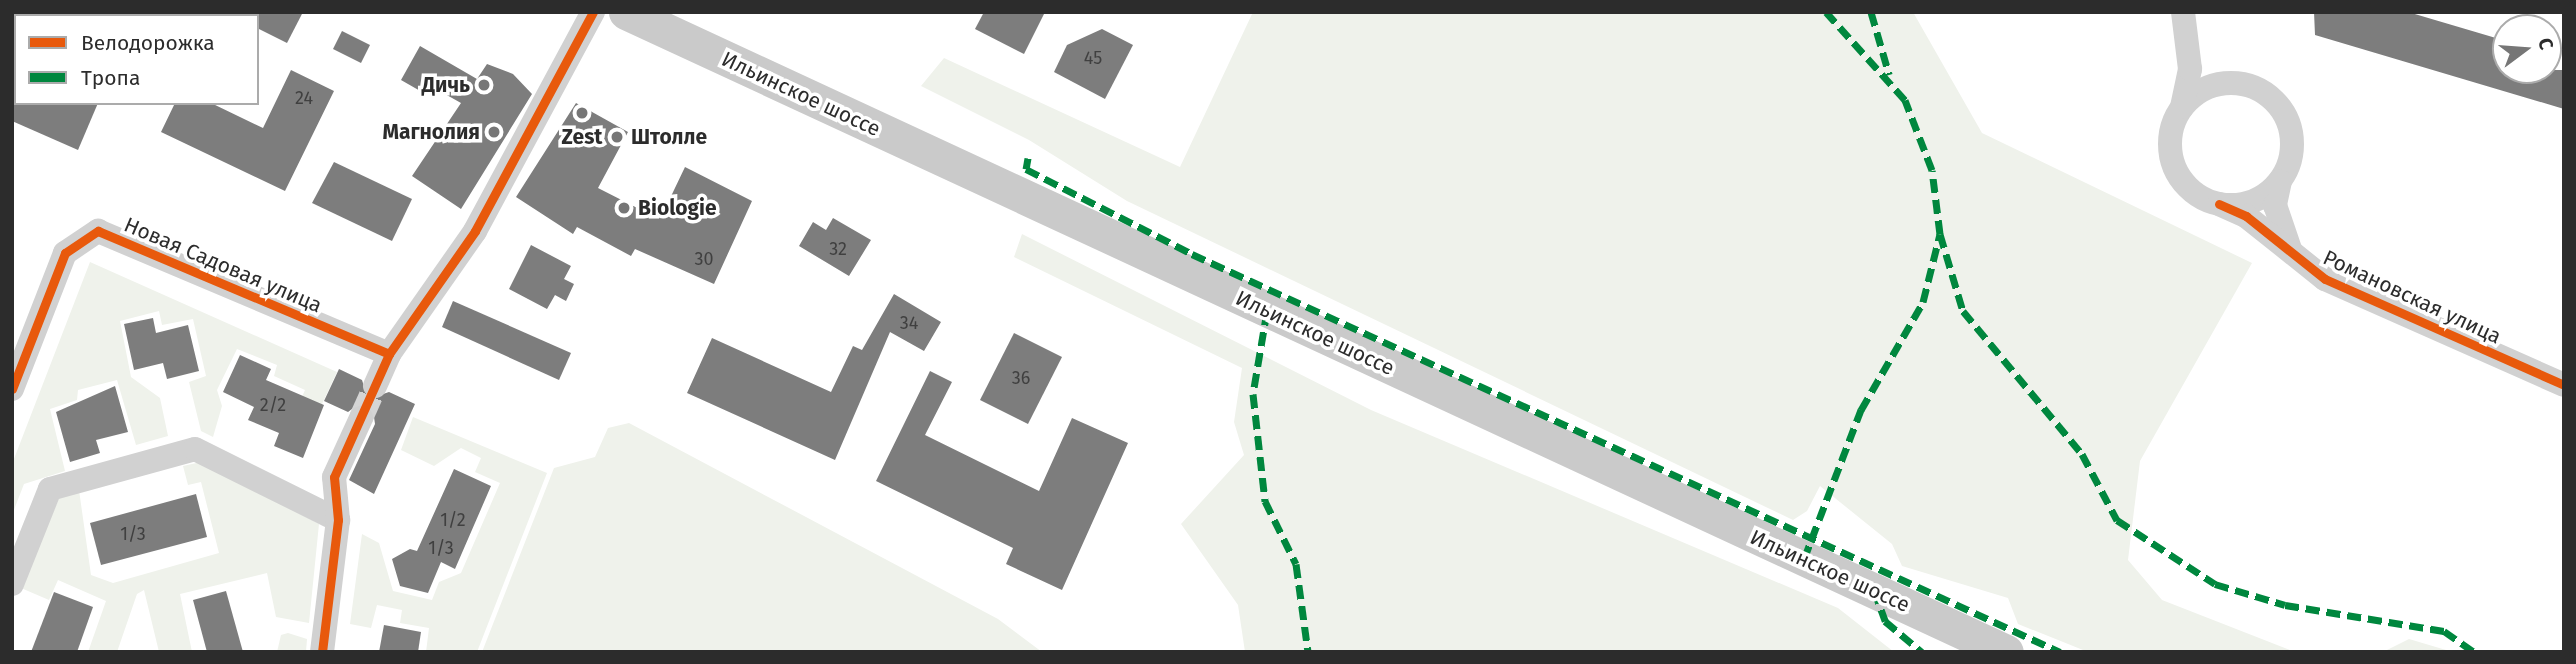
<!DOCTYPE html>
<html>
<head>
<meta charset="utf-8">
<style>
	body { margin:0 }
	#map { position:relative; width:2576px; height:664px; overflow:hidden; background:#fff; font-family:"Fira Sans",sans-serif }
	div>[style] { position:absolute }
	.green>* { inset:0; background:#eff2eb }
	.building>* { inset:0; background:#7d7d7d }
	.minor-tunnel>* { height:24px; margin-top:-12px; transform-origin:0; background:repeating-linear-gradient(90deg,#d5d5d5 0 24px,transparent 0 36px) }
	.minor>* { height:24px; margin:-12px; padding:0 12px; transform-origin:12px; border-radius:12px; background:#d1d1d1 }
	.minor>.ring { margin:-12px; padding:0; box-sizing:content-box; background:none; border:24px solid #d1d1d1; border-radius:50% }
	.secondary>* { height:35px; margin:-17.5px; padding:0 17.5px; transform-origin:17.5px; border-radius:17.5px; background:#cacaca }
	.quiet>* { height:7px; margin-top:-3.5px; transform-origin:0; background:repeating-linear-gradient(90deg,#00873e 0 14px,transparent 0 21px) }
	.cycleway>* { height:9px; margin:-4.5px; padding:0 4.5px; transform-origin:4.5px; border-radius:4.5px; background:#e8590c }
	.dots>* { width:19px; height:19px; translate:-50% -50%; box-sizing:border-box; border:4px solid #fff; border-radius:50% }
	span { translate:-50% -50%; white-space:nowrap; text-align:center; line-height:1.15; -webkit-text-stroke:7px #fff; paint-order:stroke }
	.number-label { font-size:18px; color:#404040 }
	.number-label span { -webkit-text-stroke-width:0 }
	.poi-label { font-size:21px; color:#2c2c2c; font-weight:700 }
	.right { translate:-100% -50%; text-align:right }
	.left { translate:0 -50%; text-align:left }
	.street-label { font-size:21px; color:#2c2c2c }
	.frame { position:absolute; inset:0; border:14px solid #2c2c2c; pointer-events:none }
	.legend { position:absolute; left:14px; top:14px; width:245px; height:91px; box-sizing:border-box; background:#fff; border:2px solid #ababab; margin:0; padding:9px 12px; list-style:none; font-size:21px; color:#2c2c2c }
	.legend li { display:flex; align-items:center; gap:14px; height:35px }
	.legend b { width:35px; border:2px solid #ababab }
	.north { position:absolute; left:2492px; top:14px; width:70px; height:70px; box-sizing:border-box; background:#fff; border:2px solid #ababab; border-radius:50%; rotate:74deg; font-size:19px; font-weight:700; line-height:28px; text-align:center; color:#2c2c2c }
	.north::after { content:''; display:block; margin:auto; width:24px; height:32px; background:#767676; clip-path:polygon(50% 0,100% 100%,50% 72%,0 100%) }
</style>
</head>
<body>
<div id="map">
	<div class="green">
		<div style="clip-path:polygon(1253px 12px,1913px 12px,1982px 133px,2252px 263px,2140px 461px,2128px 560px,2162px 600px,2295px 652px,2088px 652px,2018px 624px,2008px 598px,1902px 566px,1892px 544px,1820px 486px,1807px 511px,1793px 520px,1127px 201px,1029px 140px,921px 86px,944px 58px,1180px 167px)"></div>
		<div style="clip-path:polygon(1022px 234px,1371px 410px,1838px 608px,1894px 652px,1245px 652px,1238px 605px,1181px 524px,1244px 455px,1234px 422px,1242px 368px,1014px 257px)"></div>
		<div style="clip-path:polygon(90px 262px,337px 372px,322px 404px,301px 399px,305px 390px,274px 376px,277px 365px,237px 349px,217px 390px,222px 406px,213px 437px,201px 431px,189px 382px,206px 376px,193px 319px,162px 325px,159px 311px,120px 321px,131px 377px,160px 398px,168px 436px,136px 445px,117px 380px,78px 390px,77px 400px,50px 409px,65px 471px,24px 484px,12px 515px,12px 464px)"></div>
		<div style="clip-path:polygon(413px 417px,547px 473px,477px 652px,426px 652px,429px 628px,400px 623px,402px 610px,377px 605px,371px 628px,350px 624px,362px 534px,379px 543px,393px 591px,432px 600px,439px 582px,461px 573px,500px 483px,475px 472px,481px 458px,461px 448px,434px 466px,401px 450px)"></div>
		<div style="clip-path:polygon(629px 423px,998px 619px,1042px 652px,482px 652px,554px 468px,595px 457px,608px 428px)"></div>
		<div style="clip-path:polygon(201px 462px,319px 524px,309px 623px,276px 617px,267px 573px,180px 594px,192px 652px,159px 652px,144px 590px,137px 594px,117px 652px,88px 652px,106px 601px,58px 580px,49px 600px,21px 588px,60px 496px,79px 490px,91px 575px,113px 583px,219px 553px,201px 482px,188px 485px,183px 466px)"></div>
		<div style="clip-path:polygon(288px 633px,307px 639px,306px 652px,277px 652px,281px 635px)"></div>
		<div style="clip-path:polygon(2409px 639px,2446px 650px,2447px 652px,2383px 652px)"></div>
	</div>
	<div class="building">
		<div style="clip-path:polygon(257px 12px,303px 12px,287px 43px,257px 28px)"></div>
		<div style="clip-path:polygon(984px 12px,1045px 12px,1024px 54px,975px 29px)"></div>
		<div style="clip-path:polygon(2314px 12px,2408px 12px,2506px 41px,2506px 70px,2564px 70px,2564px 109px,2315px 35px)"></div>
		<div style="clip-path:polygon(1102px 29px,1133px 45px,1105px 99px,1054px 72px,1067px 45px)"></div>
		<div style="clip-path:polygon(342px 31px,370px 45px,361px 63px,333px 49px)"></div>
		<div style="clip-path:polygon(420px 46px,477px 79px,487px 64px,513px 74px,532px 94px,461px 209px,412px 176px,461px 103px,427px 84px,422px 92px,401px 80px)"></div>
		<div style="clip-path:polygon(291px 70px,334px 91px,285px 191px,161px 132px,175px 103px,211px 103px,263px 128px)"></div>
		<div style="clip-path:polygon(12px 103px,98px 103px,78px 150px,12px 121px)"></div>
		<div style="clip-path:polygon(576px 103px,628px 132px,598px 188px,653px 216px,656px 209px,663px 213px,685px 167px,752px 201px,714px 284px,635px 249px,631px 256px,577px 227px,573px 234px,516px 197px)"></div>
		<div style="clip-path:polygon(334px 162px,412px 199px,392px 241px,312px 203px)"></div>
		<div style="clip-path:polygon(833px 218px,871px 240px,849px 276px,799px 246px,813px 222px,826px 230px)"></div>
		<div style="clip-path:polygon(531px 245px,571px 266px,564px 279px,574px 284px,566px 301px,555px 295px,547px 309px,509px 289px)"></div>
		<div style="clip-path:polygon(894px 294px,941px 322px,924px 351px,890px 332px,835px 460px,687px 393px,712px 338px,831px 392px,853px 346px,862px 350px)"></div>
		<div style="clip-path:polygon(453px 301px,571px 353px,559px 380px,442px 327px)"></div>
		<div style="clip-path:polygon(153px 318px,156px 333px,188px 325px,199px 371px,167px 379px,163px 363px,134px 370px,124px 324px)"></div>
		<div style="clip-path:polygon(1014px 333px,1062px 357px,1028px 424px,980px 400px)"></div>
		<div style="clip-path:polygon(240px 355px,271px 369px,266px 380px,324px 405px,303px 458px,274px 446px,279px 433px,248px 420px,254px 407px,223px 392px)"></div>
		<div style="clip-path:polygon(339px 369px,362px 380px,368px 399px,389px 392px,415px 404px,374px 494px,349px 480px,375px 424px,373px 410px,360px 403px,348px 412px,324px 401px)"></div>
		<div style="clip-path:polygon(930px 371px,952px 382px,925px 435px,1039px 491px,1072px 418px,1128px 443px,1062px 590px,1006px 564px,1013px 548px,876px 481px)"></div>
		<div style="clip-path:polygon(115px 386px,128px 432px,96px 440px,100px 453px,70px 462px,56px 412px)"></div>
		<div style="clip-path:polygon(454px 469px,491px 486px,455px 569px,441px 562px,428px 593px,400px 586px,392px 559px,410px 549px,417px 551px)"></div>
		<div style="clip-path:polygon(196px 494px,207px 537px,101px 565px,90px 523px)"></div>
		<div style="clip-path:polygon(226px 591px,243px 652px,207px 652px,193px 600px)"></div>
		<div style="clip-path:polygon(54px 592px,93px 607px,77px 652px,31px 652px)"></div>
		<div style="clip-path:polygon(384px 625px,421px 632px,418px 652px,379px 652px)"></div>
	</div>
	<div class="minor-tunnel">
		<div style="left:361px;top:418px;width:35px;rotate:-66deg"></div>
	</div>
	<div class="minor">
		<div class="ring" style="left:2170px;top:83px;width:98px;height:98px"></div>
		<div style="left:2182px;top:107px;width:39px;rotate:-78deg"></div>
		<div style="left:2190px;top:69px;width:57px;rotate:-97deg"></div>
		<div style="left:2280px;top:181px;width:25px;rotate:102deg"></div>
		<div style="left:2275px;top:205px;width:46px;rotate:71.2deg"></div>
		<div style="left:2219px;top:204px;width:30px;rotate:24deg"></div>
		<div style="left:2246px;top:216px;width:101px;rotate:38.6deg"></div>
		<div style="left:2325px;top:279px;width:261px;rotate:23.9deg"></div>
		<div style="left:375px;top:386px;width:35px;rotate:-66deg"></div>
		<div style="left:389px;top:354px;width:150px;rotate:-55deg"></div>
		<div style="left:475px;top:231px;width:249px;rotate:-61.7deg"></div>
		<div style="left:12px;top:389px;width:146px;rotate:-68.7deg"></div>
		<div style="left:65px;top:253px;width:40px;rotate:-34deg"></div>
		<div style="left:98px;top:231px;width:316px;rotate:22.9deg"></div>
		<div style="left:12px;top:584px;width:102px;rotate:-68.2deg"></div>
		<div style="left:50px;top:489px;width:150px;rotate:-15.4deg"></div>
		<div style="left:195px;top:449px;width:160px;rotate:26.4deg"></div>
		<div style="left:322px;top:652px;width:133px;rotate:-83.1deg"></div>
		<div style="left:338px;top:520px;width:43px;rotate:-95.3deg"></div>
		<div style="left:334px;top:477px;width:65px;rotate:-65.4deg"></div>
	</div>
	<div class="secondary">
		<div style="left:626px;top:12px;width:1521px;rotate:24.88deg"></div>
	</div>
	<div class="quiet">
		<div style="left:1871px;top:12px;width:65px;rotate:73.8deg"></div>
		<div style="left:1028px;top:158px;width:11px;rotate:100deg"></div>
		<div style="left:1026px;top:169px;width:186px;rotate:27.1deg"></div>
		<div style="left:1192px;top:254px;width:955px;rotate:24.63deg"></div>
		<div style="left:1940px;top:234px;width:80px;rotate:73.4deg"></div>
		<div style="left:1963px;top:311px;width:186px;rotate:50.2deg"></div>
		<div style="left:2082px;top:454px;width:75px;rotate:62.1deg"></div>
		<div style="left:2117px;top:520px;width:117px;rotate:33.1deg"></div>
		<div style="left:2215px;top:584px;width:73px;rotate:16.7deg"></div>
		<div style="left:2285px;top:605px;width:161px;rotate:9.3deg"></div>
		<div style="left:2444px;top:631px;width:37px;rotate:35deg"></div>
		<div style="left:1267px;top:311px;width:84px;rotate:99.6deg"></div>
		<div style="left:1253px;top:394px;width:108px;rotate:83.6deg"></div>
		<div style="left:1265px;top:501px;width:70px;rotate:63.8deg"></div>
		<div style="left:1296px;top:564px;width:89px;rotate:82.2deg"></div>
		<div style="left:1804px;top:559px;width:160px;rotate:-69.1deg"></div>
		<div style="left:1861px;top:410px;width:125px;rotate:-60.1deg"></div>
		<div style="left:1923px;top:302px;width:70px;rotate:-76deg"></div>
		<div style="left:1940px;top:234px;width:64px;rotate:-97.1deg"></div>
		<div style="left:1932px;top:170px;width:75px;rotate:-111.1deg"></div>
		<div style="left:1905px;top:100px;width:118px;rotate:-131.9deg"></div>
		<div style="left:1874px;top:590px;width:33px;rotate:70deg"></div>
		<div style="left:1885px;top:621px;width:48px;rotate:40deg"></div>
	</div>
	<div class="cycleway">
		<div style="left:2219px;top:204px;width:30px;rotate:24deg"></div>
		<div style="left:2246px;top:216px;width:101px;rotate:38.6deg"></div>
		<div style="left:2325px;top:279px;width:261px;rotate:23.9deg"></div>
		<div style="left:12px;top:389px;width:146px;rotate:-68.7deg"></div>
		<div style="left:65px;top:253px;width:40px;rotate:-34deg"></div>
		<div style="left:98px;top:231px;width:316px;rotate:22.9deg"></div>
		<div style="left:322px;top:652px;width:133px;rotate:-83.1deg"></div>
		<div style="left:338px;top:520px;width:43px;rotate:-95.3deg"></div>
		<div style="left:334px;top:477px;width:135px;rotate:-65.9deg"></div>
		<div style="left:389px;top:354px;width:150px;rotate:-55deg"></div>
		<div style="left:475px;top:231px;width:249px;rotate:-61.7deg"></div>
	</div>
	<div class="dots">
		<div style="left:484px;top:85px;background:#767676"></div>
		<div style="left:582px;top:113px;background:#767676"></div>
		<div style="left:494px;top:132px;background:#767676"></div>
		<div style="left:617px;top:137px;background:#767676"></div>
		<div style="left:624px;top:208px;background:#767676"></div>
	</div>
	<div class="number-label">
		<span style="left:1093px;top:58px">45</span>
		<span style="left:304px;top:98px">24</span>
		<span style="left:838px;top:249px">32</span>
		<span style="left:704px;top:259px">30</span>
		<span style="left:909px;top:323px">34</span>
		<span style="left:1021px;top:378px">36</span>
		<span style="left:273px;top:405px">2/2</span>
		<span style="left:453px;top:520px">1/2</span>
		<span style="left:133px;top:534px">1/3</span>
		<span style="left:441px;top:548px">1/3</span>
	</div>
	<div class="poi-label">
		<span class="right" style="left:470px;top:85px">Дичь</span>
		<span class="right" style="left:480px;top:132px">Магнолия</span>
		<span style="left:582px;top:137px">Zest</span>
		<span class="left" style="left:631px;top:137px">Штолле</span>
		<span class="left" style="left:638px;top:208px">Biologie</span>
	</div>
	<div class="street-label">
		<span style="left:801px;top:94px;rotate:25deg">Ильинское шоссе</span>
		<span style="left:223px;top:265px;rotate:23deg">Новая Садовая улица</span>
		<span style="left:2412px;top:297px;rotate:25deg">Романовская улица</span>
		<span style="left:1315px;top:333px;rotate:25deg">Ильинское шоссе</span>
		<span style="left:1830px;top:571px;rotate:24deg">Ильинское шоссе</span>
	</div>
	<div class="frame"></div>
	<ul class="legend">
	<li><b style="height:9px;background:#e8590c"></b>Велодорожка</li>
	<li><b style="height:9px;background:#00873e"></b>Тропа</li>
	</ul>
	<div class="north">С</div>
</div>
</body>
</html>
